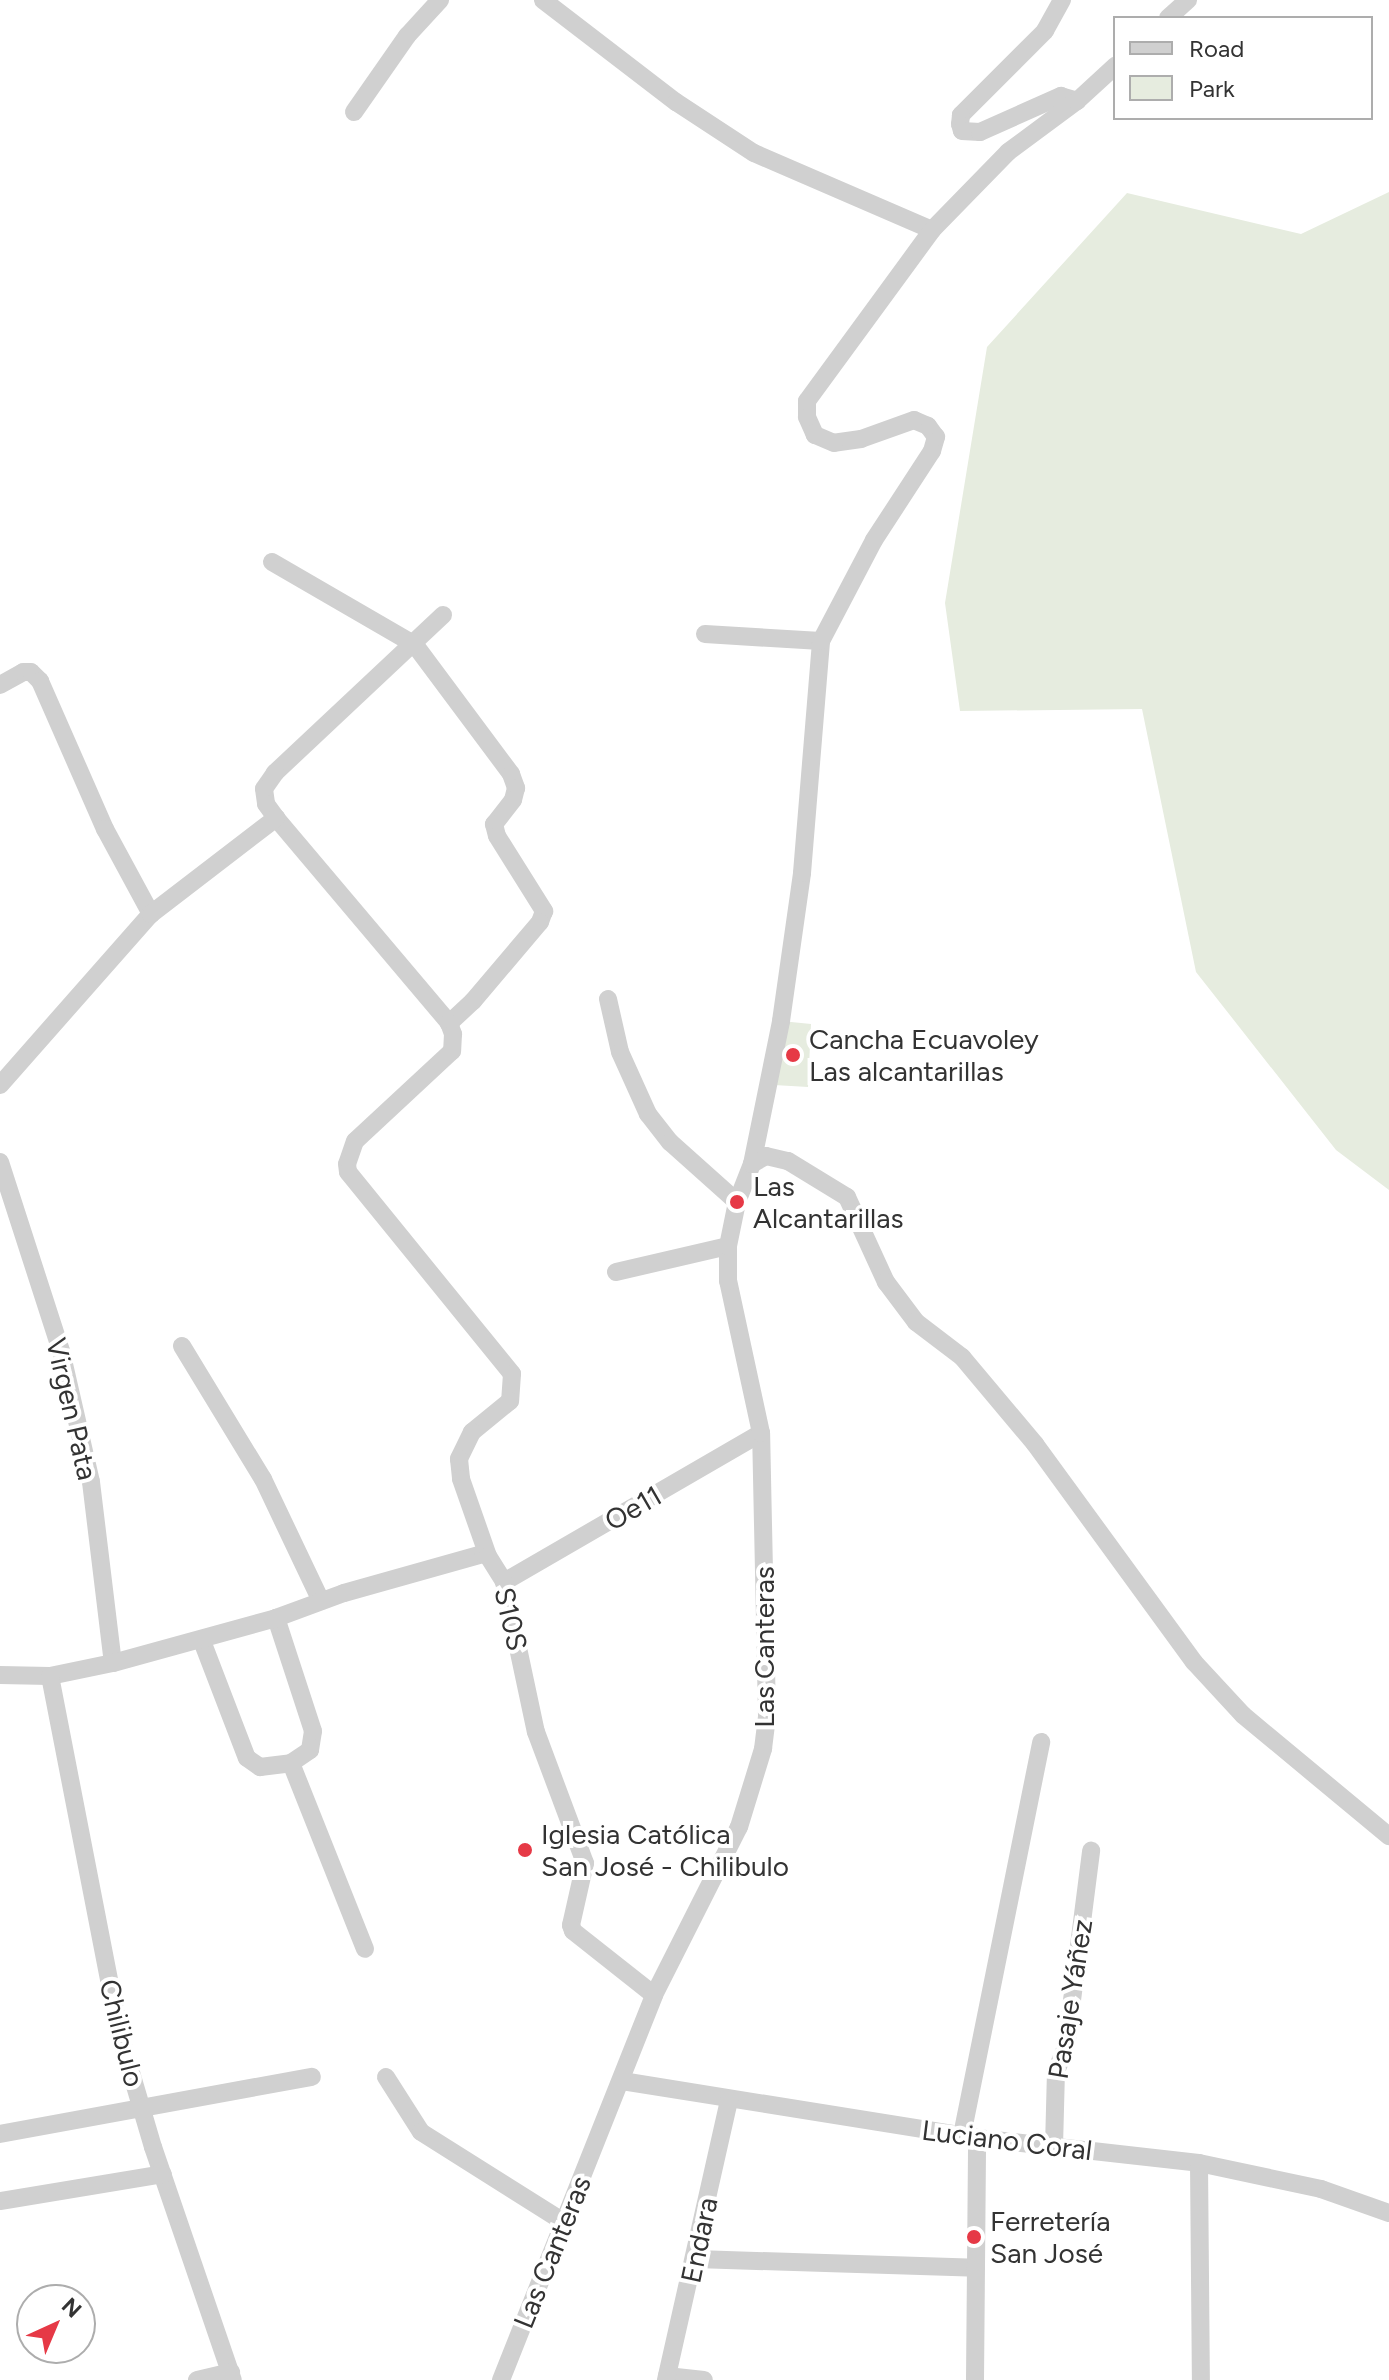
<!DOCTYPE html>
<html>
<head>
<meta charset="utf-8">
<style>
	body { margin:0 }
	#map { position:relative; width:1389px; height:2380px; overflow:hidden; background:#fff; font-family:Figtree,sans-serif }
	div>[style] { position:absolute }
	.green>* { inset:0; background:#e6ecdf }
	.minor>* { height:18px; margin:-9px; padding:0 9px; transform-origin:9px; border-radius:9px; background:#d0d0d0 }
	.dots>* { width:22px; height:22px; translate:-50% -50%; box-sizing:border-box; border:4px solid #fff; border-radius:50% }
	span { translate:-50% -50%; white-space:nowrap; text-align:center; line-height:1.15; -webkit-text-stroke:8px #fff; paint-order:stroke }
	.poi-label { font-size:28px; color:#333 }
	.left { translate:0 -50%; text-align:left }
	.street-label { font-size:28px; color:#333 }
	.legend { position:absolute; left:1113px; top:16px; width:260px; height:104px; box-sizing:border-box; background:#fff; border:2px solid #adadad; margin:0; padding:10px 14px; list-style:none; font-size:24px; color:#333 }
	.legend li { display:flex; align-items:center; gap:16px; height:40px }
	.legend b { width:40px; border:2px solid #adadad }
	.north { position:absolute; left:16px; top:2284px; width:80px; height:80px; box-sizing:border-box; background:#fff; border:2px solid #adadad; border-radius:50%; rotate:44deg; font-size:22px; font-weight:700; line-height:32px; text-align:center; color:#333 }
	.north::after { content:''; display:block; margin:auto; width:28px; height:36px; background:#e63946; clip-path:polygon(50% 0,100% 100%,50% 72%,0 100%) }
</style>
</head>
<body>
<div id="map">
	<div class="green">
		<div style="clip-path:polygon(1389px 192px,1389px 1190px,1336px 1150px,1196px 972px,1142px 709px,960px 711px,945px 603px,987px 347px,1127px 193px,1301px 234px)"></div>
		<div style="clip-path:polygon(781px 1021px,811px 1024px,808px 1087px,774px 1085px)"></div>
	</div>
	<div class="minor">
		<div style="left:543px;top:0;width:168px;rotate:37.5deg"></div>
		<div style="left:676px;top:102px;width:93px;rotate:33.2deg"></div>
		<div style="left:754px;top:153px;width:194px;rotate:23.4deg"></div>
		<div style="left:1062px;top:0;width:35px;rotate:119deg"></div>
		<div style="left:1045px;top:31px;width:119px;rotate:135deg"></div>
		<div style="left:961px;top:115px;width:9px;rotate:96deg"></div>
		<div style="left:960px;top:124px;width:7px;rotate:74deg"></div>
		<div style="left:962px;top:131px;width:18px;rotate:3deg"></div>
		<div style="left:980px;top:132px;width:89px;rotate:-24deg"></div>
		<div style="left:1061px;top:96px;width:17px;rotate:17deg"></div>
		<div style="left:1168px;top:18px;width:27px;rotate:-42deg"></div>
		<div style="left:354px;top:112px;width:93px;rotate:-55.1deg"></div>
		<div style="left:407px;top:36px;width:49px;rotate:-47.5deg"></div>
		<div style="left:272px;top:562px;width:165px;rotate:30.1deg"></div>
		<div style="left:415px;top:645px;width:161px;rotate:53.3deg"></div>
		<div style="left:511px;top:774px;width:15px;rotate:70deg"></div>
		<div style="left:516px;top:788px;width:12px;rotate:104deg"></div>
		<div style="left:513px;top:800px;width:31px;rotate:128deg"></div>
		<div style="left:494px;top:824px;width:12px;rotate:76deg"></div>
		<div style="left:497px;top:836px;width:89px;rotate:57.9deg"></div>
		<div style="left:544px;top:911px;width:12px;rotate:110deg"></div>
		<div style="left:540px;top:922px;width:104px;rotate:130.3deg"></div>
		<div style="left:473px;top:1001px;width:33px;rotate:137deg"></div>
		<div style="left:443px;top:615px;width:231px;rotate:136.8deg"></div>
		<div style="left:275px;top:773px;width:19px;rotate:125deg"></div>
		<div style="left:264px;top:789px;width:15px;rotate:82deg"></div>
		<div style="left:266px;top:804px;width:17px;rotate:54deg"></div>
		<div style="left:276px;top:818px;width:268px;rotate:49.8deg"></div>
		<div style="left:449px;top:1023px;width:12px;rotate:70deg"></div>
		<div style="left:453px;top:1034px;width:17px;rotate:93deg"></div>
		<div style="left:452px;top:1051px;width:132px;rotate:137.1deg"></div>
		<div style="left:355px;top:1141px;width:24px;rotate:109deg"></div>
		<div style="left:347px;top:1164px;width:8px;rotate:83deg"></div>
		<div style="left:348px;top:1172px;width:260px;rotate:50.9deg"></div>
		<div style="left:512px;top:1374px;width:27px;rotate:94deg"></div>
		<div style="left:510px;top:1401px;width:49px;rotate:140.8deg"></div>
		<div style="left:472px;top:1432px;width:30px;rotate:116deg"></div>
		<div style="left:459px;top:1459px;width:20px;rotate:84deg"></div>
		<div style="left:461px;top:1479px;width:82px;rotate:70.7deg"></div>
		<div style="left:705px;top:634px;width:116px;rotate:3.5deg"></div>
		<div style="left:0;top:685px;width:26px;rotate:-29deg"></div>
		<div style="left:23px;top:672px;width:8px"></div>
		<div style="left:31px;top:672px;width:13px;rotate:45deg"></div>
		<div style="left:40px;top:681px;width:162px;rotate:66.3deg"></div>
		<div style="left:105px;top:829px;width:97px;rotate:61.6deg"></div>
		<div style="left:608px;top:999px;width:54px;rotate:77.2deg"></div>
		<div style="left:620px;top:1052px;width:68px;rotate:65.7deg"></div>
		<div style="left:648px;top:1114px;width:36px;rotate:52deg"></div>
		<div style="left:670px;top:1142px;width:90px;rotate:41.8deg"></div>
		<div style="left:0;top:1085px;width:228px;rotate:-48.6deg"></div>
		<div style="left:151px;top:914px;width:158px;rotate:-37.5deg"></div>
		<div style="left:0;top:1162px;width:199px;rotate:72.1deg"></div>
		<div style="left:61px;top:1351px;width:134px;rotate:77.1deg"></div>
		<div style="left:91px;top:1482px;width:182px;rotate:83.1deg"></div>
		<div style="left:752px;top:1164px;width:146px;rotate:-78.5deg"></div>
		<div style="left:781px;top:1021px;width:149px;rotate:-81.9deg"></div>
		<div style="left:802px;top:873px;width:233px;rotate:-85.3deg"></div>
		<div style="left:821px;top:641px;width:114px;rotate:-62.3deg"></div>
		<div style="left:874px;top:540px;width:106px;rotate:-56.9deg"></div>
		<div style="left:932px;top:451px;width:15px;rotate:-74deg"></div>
		<div style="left:936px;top:437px;width:14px;rotate:-126deg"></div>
		<div style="left:928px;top:426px;width:15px;rotate:-157deg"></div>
		<div style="left:914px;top:420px;width:56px;rotate:160.3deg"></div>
		<div style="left:861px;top:439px;width:27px;rotate:172deg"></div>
		<div style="left:834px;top:443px;width:21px;rotate:-157deg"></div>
		<div style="left:815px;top:435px;width:20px;rotate:-114deg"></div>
		<div style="left:807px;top:417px;width:16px;rotate:-90deg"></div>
		<div style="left:807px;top:401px;width:212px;rotate:-53.8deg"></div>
		<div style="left:932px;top:230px;width:109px;rotate:-45.7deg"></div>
		<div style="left:1008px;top:152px;width:86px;rotate:-36.5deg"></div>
		<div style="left:1077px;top:101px;width:52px;rotate:-42.6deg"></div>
		<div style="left:616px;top:1272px;width:115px;rotate:-13.1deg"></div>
		<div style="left:182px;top:1346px;width:156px;rotate:58.7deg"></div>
		<div style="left:263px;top:1479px;width:135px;rotate:64.6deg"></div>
		<div style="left:504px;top:1582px;width:297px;rotate:-30.1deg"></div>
		<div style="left:202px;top:1641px;width:125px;rotate:69deg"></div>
		<div style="left:247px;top:1758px;width:16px;rotate:35deg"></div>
		<div style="left:260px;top:1767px;width:31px;rotate:-7deg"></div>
		<div style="left:291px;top:1763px;width:23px;rotate:-34deg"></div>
		<div style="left:310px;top:1750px;width:19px;rotate:-81deg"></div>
		<div style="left:313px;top:1731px;width:119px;rotate:-108.1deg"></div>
		<div style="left:0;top:1675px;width:50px;rotate:1.1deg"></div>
		<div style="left:50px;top:1676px;width:64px;rotate:-11.7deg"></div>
		<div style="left:113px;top:1663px;width:169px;rotate:-15.4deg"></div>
		<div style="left:276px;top:1618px;width:72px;rotate:-20.2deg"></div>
		<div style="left:344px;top:1593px;width:144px;rotate:-15.7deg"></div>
		<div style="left:483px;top:1554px;width:5px;rotate:22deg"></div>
		<div style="left:488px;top:1556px;width:31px;rotate:58deg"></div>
		<div style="left:504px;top:1582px;width:153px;rotate:78deg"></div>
		<div style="left:536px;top:1732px;width:140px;rotate:69.5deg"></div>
		<div style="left:585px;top:1863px;width:64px;rotate:102.7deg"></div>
		<div style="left:571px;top:1925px;width:6px;rotate:72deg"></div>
		<div style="left:573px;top:1931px;width:103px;rotate:38.3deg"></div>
		<div style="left:50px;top:1676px;width:366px;rotate:79deg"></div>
		<div style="left:120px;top:2035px;width:117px;rotate:73.6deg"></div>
		<div style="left:153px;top:2147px;width:246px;rotate:71.1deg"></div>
		<div style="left:291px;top:1763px;width:200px;rotate:68.3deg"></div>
		<div style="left:386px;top:2077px;width:65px;rotate:57.5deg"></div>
		<div style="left:421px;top:2132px;width:169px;rotate:32.2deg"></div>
		<div style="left:622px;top:2081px;width:360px;rotate:9.1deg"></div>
		<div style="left:977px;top:2138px;width:223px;rotate:6.4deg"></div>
		<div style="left:1199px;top:2163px;width:125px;rotate:12deg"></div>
		<div style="left:1321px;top:2189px;width:72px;rotate:19.4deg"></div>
		<div style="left:0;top:2134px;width:317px;rotate:-10.4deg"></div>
		<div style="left:962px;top:2135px;width:401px;rotate:-78.6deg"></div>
		<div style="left:1054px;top:2147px;width:76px;rotate:-88.5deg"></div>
		<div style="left:1056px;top:2071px;width:26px;rotate:-67deg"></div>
		<div style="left:1066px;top:2047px;width:198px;rotate:-82.7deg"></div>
		<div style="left:1199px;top:2163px;width:217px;rotate:89.5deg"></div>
		<div style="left:0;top:2201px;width:165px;rotate:-9.4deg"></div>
		<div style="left:696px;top:2259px;width:280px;rotate:1.8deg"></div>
		<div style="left:667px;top:2376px;width:37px;rotate:6deg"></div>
		<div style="left:197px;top:2380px;width:35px;rotate:-13deg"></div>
		<div style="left:501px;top:2380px;width:414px;rotate:-68.3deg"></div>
		<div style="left:654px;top:1995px;width:188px;rotate:-63.2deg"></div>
		<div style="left:739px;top:1827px;width:82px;rotate:-72.9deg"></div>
		<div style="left:763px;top:1749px;width:34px;rotate:-83deg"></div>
		<div style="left:767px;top:1715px;width:282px;rotate:-91.2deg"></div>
		<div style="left:761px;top:1433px;width:156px;rotate:-102.2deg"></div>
		<div style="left:728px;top:1281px;width:35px;rotate:-90deg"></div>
		<div style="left:728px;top:1246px;width:45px;rotate:-78.4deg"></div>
		<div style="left:737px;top:1202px;width:41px;rotate:-68.5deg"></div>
		<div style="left:752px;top:1164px;width:16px;rotate:-30deg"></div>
		<div style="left:766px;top:1156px;width:23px;rotate:13deg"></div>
		<div style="left:788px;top:1161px;width:69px;rotate:31.4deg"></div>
		<div style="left:847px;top:1197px;width:94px;rotate:65.4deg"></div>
		<div style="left:886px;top:1282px;width:50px;rotate:53.1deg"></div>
		<div style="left:916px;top:1322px;width:58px;rotate:37.3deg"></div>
		<div style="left:962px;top:1357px;width:114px;rotate:50deg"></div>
		<div style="left:1035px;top:1444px;width:270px;rotate:53.9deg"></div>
		<div style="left:1194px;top:1662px;width:72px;rotate:47.2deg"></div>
		<div style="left:1243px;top:1715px;width:190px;rotate:39.7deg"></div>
		<div style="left:666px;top:2380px;width:287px;rotate:-77.3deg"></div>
		<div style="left:975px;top:2380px;width:242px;rotate:-89.5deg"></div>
	</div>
	<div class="dots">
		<div style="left:793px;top:1055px;background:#e63946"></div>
		<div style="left:737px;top:1202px;background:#e63946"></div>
		<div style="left:525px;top:1850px;background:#e63946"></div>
		<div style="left:974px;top:2237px;background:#e63946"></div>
	</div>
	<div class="poi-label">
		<span class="left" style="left:809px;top:1055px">Cancha Ecuavoley<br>Las alcantarillas</span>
		<span class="left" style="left:753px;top:1202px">Las<br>Alcantarillas</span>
		<span class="left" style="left:541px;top:1850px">Iglesia Católica<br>San José - Chilibulo</span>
		<span class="left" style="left:990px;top:2237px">Ferretería<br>San José</span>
	</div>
	<div class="street-label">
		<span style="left:72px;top:1409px;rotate:77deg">Virgen Pata</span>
		<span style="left:633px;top:1508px;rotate:-30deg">Oe11</span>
		<span style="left:511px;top:1619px;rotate:77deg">S10S</span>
		<span style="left:764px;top:1647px;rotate:-90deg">Las Canteras</span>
		<span style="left:1070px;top:1999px;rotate:-81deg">Pasaje Yáñez</span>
		<span style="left:122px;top:2033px;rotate:76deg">Chilibulo</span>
		<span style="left:1007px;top:2140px;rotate:7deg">Luciano Coral</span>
		<span style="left:699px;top:2240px;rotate:-78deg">Endara</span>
		<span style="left:552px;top:2252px;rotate:-68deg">Las Canteras</span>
	</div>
	<ul class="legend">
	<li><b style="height:10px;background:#d0d0d0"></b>Road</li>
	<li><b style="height:22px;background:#e6ecdf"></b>Park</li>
	</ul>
	<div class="north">N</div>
</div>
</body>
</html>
